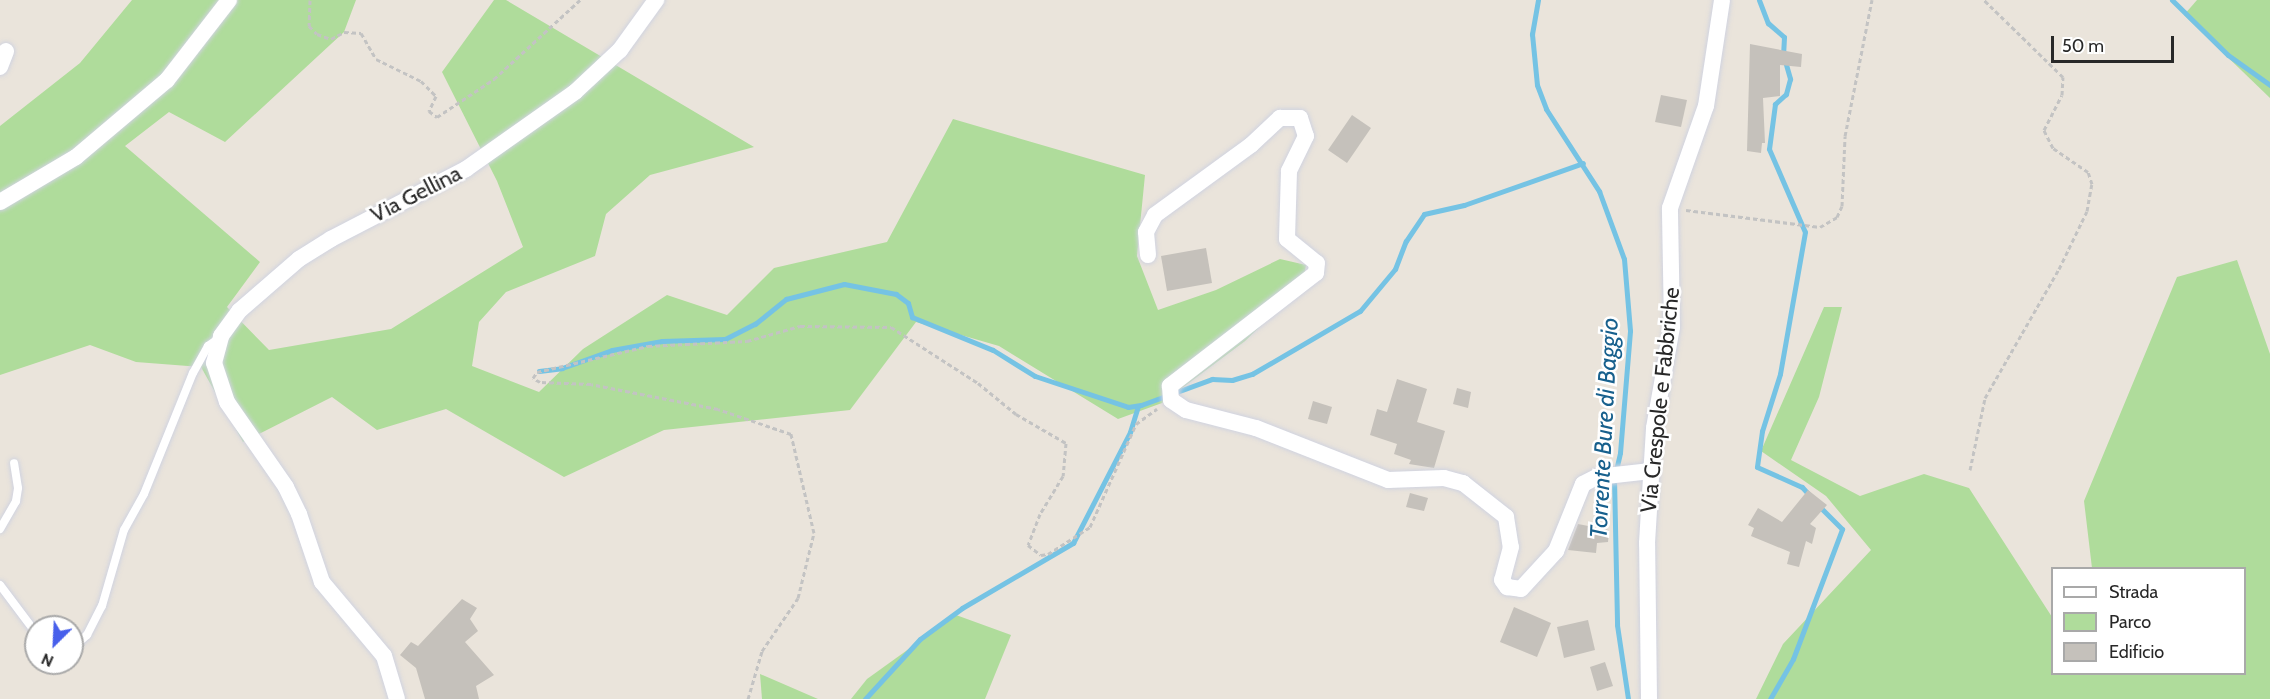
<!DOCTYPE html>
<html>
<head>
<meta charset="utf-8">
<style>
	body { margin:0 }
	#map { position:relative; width:2270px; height:699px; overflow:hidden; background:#eae4db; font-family:Cabin,sans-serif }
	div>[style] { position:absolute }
	.green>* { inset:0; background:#afdc9b }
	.stream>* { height:5px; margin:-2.5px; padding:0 2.5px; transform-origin:2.5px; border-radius:2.5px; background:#75c3e4 }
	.building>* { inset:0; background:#c5c1bb }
	.path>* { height:3px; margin-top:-1.5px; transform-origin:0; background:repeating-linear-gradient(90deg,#c3c3c3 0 4.5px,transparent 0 7.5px) }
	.roads { filter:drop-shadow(0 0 2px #d0d3e0) drop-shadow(0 0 2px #d0d3e0) }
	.lane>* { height:8px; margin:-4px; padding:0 4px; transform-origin:4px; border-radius:4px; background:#fff }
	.street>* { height:16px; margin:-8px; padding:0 8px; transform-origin:8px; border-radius:8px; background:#fff }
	span { translate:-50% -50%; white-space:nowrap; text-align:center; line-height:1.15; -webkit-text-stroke:5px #fff; paint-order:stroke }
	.street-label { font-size:22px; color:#282828 }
	.water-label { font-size:24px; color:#17608d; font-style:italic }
	.legend { position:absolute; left:2051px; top:567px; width:195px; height:108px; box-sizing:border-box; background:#fff; border:2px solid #a9a9a9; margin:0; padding:8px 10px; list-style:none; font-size:18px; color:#282828 }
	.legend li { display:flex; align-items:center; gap:12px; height:30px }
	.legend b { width:30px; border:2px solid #a9a9a9 }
	.north { position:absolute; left:24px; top:615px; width:60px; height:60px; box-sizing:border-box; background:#fff; border:2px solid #a9a9a9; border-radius:50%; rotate:204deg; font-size:16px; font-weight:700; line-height:24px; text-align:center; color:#282828 }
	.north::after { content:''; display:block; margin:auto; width:21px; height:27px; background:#475feb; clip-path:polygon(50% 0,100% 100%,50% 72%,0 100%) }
	.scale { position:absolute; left:2051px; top:36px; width:123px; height:27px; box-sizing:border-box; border:3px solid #282828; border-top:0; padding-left:8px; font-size:18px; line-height:21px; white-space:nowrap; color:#282828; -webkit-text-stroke:4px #fff; paint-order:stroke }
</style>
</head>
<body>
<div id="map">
	<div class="green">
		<div style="clip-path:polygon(132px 0,356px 0,344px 32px,225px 142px,169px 112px,125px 146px,260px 262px,227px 307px,269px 350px,391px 329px,523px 247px,497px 181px,442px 72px,494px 0,506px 0,754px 147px,650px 175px,606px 214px,595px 256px,506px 292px,479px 322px,472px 366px,539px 392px,583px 349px,667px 295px,727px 315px,774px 268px,887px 242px,953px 119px,1145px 175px,1137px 256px,1158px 310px,1216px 290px,1280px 259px,1306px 265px,1303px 285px,1245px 341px,1162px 403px,1118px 419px,999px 346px,916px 322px,850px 410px,664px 430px,564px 477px,446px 409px,377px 430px,332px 397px,243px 442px,201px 367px,136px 362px,90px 345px,0 375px,0 126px,80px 63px)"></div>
		<div style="clip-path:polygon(2197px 0,2270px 0,2270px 98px,2184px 15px)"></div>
		<div style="clip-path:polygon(2237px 260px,2270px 354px,2270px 699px,1756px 699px,1783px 644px,1871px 550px,1826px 496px,1761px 451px,1824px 307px,1842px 307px,1819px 397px,1791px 460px,1860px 496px,1924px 474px,1969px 488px,2052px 617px,2052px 674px,2244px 674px,2244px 568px,2092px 568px,2084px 501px,2177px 277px)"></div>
		<div style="clip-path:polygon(956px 615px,1011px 635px,985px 699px,851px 699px,867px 679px)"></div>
		<div style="clip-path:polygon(760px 674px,818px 699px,762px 699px)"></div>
	</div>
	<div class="stream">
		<div style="left:1538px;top:0;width:35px;rotate:100deg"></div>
		<div style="left:1532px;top:34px;width:51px;rotate:84.4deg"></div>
		<div style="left:1537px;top:85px;width:26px;rotate:69deg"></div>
		<div style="left:1546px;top:109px;width:98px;rotate:57.1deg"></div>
		<div style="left:1599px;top:191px;width:72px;rotate:69.8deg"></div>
		<div style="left:1624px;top:259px;width:72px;rotate:85.2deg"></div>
		<div style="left:1630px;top:331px;width:122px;rotate:94.7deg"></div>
		<div style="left:1620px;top:453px;width:26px;rotate:103deg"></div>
		<div style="left:1614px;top:478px;width:147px;rotate:88.8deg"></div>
		<div style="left:1617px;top:625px;width:75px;rotate:81.5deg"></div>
		<div style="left:1759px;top:0;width:25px;rotate:69deg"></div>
		<div style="left:1768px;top:23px;width:21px;rotate:41deg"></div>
		<div style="left:1784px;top:37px;width:17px;rotate:93deg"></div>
		<div style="left:1783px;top:54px;width:26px;rotate:74deg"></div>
		<div style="left:1790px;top:79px;width:16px;rotate:105deg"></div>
		<div style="left:1786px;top:94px;width:15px;rotate:138deg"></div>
		<div style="left:1775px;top:104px;width:45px;rotate:97.6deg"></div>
		<div style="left:1769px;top:149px;width:90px;rotate:66.6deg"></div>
		<div style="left:1805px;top:232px;width:144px;rotate:100deg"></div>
		<div style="left:1780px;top:374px;width:60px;rotate:107.5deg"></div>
		<div style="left:1762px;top:431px;width:36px;rotate:98deg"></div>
		<div style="left:1757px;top:467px;width:49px;rotate:24deg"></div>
		<div style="left:1802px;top:487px;width:13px;rotate:48deg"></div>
		<div style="left:2172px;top:0;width:78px;rotate:44.5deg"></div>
		<div style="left:2228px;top:55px;width:52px;rotate:35.5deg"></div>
		<div style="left:539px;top:371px;width:23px;rotate:-7deg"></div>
		<div style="left:562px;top:368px;width:53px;rotate:-19.8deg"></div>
		<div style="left:612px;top:350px;width:51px;rotate:-10.2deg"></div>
		<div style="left:662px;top:341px;width:63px;rotate:-1.8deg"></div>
		<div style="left:725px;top:339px;width:34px;rotate:-27deg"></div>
		<div style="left:755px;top:324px;width:40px;rotate:-39deg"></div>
		<div style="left:786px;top:299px;width:60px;rotate:-14.5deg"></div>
		<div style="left:844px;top:284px;width:53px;rotate:10.9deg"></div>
		<div style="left:896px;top:294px;width:15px;rotate:37deg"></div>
		<div style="left:908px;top:303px;width:15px;rotate:74deg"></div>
		<div style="left:912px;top:317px;width:87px;rotate:22.2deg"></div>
		<div style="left:993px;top:350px;width:49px;rotate:31.8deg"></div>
		<div style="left:1035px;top:376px;width:98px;rotate:18.4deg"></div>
		<div style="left:1128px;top:407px;width:13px;rotate:-9deg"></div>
		<div style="left:1141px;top:405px;width:76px;rotate:-20.1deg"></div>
		<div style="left:1212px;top:379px;width:20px;rotate:3deg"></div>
		<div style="left:1232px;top:380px;width:21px;rotate:-17deg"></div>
		<div style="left:1252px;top:374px;width:125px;rotate:-30.3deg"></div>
		<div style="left:1360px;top:311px;width:55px;rotate:-50.2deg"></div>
		<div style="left:1395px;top:269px;width:30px;rotate:-69deg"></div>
		<div style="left:1406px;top:241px;width:32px;rotate:-56deg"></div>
		<div style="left:1424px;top:214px;width:41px;rotate:-12.7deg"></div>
		<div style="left:1464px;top:205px;width:126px;rotate:-19.4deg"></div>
		<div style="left:865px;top:699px;width:81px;rotate:-47.5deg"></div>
		<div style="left:920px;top:639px;width:52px;rotate:-36.4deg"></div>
		<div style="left:962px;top:608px;width:129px;rotate:-30.4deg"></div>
		<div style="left:1073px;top:543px;width:125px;rotate:-62.8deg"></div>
		<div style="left:1130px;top:432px;width:27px;rotate:-73deg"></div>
		<div style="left:1770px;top:699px;width:46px;rotate:-60.1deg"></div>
		<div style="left:1793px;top:659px;width:139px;rotate:-69.3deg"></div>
		<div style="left:1842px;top:529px;width:33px;rotate:-135deg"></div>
	</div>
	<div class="building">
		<div style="clip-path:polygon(1750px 44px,1802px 54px,1801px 67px,1780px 65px,1780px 96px,1763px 98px,1765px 143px,1762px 143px,1761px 153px,1747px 151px)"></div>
		<div style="clip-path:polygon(1661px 95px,1687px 100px,1681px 127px,1655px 122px)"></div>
		<div style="clip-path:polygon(1352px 115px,1371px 128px,1347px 163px,1328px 150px)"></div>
		<div style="clip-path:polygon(1206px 248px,1212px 283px,1167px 291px,1161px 256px)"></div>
		<div style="clip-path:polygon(1397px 379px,1427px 389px,1417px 422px,1445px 431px,1434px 468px,1409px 464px,1411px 460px,1394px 454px,1397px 444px,1370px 435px,1377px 409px,1387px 412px)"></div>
		<div style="clip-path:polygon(1457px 388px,1471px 392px,1468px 408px,1453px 404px)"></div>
		<div style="clip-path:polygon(1313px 401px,1332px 407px,1327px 424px,1308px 419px)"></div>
		<div style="clip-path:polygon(1808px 490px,1827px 505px,1810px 524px,1816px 528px,1812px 544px,1806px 541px,1799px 567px,1787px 564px,1790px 552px,1751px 536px,1754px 528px,1748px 525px,1758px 508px,1782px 522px)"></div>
		<div style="clip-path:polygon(1410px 493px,1428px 498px,1424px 511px,1406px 507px)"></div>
		<div style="clip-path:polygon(1578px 524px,1609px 530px,1608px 542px,1597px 543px,1596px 553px,1568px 550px)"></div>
		<div style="clip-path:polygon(462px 599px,477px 608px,470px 619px,478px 631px,465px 642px,494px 675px,476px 686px,479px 699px,425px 699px,416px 668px,400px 655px,411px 642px,418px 646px)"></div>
		<div style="clip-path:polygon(1514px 607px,1551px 623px,1537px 657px,1500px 642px)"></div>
		<div style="clip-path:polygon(1588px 620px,1595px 650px,1564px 658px,1557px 627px)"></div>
		<div style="clip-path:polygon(1605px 662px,1613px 686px,1597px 691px,1590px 667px)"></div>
	</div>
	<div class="path">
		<div style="left:310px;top:0;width:26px;rotate:92deg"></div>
		<div style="left:309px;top:26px;width:11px;rotate:45deg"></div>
		<div style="left:317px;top:34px;width:15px;rotate:20deg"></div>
		<div style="left:331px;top:39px;width:15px;rotate:-28deg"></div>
		<div style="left:344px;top:32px;width:17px;rotate:3deg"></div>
		<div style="left:361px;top:33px;width:30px;rotate:60deg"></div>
		<div style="left:376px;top:59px;width:50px;rotate:26.1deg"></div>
		<div style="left:421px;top:81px;width:21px;rotate:45deg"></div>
		<div style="left:436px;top:96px;width:17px;rotate:115deg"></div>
		<div style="left:429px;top:111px;width:10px;rotate:37deg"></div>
		<div style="left:437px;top:117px;width:69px;rotate:-33.7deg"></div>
		<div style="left:494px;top:79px;width:117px;rotate:-42.6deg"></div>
		<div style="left:1686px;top:210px;width:135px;rotate:7.2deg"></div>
		<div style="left:1820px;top:227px;width:20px;rotate:-30deg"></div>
		<div style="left:1837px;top:217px;width:12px;rotate:-66deg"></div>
		<div style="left:1842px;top:206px;width:70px;rotate:-87.5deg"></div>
		<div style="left:1845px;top:136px;width:139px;rotate:-78.8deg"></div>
		<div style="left:1970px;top:470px;width:74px;rotate:-78.2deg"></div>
		<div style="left:1985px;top:398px;width:149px;rotate:-60.2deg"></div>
		<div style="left:2059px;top:269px;width:64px;rotate:-64.2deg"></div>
		<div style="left:2087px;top:211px;width:27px;rotate:-80deg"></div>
		<div style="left:2092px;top:184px;width:13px;rotate:-108deg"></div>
		<div style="left:2088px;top:172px;width:42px;rotate:-145.6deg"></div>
		<div style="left:2053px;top:148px;width:20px;rotate:-117deg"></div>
		<div style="left:2044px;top:130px;width:39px;rotate:-63deg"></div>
		<div style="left:2062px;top:95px;width:18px;rotate:-87deg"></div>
		<div style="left:2063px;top:77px;width:110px;rotate:-135.7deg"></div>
		<div style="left:748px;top:699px;width:50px;rotate:-73.7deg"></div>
		<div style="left:762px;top:651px;width:64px;rotate:-55.8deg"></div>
		<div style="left:798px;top:598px;width:67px;rotate:-76.2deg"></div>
		<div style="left:814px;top:533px;width:102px;rotate:-103.1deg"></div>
		<div style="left:791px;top:434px;width:77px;rotate:-161.1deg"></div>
		<div style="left:718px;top:409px;width:129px;rotate:-168.9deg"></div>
		<div style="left:591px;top:384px;width:51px;rotate:-177.8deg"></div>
		<div style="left:540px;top:382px;width:8px;rotate:-150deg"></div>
		<div style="left:533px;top:378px;width:7px;rotate:-56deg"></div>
		<div style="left:537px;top:372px;width:114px;rotate:-13.2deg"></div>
		<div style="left:648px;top:346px;width:99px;rotate:-2.9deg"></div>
		<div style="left:747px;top:341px;width:55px;rotate:-15.8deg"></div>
		<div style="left:800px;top:326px;width:91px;rotate:0.6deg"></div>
		<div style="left:891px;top:327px;width:103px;rotate:32.8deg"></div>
		<div style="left:978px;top:383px;width:49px;rotate:39.2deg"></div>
		<div style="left:1016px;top:414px;width:58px;rotate:30.1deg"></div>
		<div style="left:1066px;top:443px;width:33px;rotate:95deg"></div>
		<div style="left:1063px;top:476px;width:44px;rotate:121.2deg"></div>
		<div style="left:1040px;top:514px;width:33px;rotate:111deg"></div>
		<div style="left:1028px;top:545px;width:16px;rotate:38deg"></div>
		<div style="left:1041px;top:555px;width:7px;rotate:-8deg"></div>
		<div style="left:1048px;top:554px;width:50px;rotate:-32.7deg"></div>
		<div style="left:1090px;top:527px;width:113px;rotate:-65.9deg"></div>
		<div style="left:1136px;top:424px;width:26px;rotate:-36deg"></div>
	</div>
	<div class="roads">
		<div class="lane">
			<div style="left:0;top:529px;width:32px;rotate:-60deg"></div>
			<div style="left:16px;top:501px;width:13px;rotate:-81deg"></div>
			<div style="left:18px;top:488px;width:25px;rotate:-99deg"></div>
			<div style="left:0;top:585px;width:60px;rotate:53.1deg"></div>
			<div style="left:72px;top:648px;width:20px;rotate:-41deg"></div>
			<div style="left:87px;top:635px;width:33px;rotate:-63deg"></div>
			<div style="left:102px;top:606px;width:79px;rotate:-73.9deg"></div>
			<div style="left:124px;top:530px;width:41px;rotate:-60.9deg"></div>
			<div style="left:144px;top:494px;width:131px;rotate:-68deg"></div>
			<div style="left:193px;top:373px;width:31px;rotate:-61deg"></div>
			<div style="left:208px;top:346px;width:12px;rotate:-35deg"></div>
		</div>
		<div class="street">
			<div style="left:0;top:67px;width:17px;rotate:-69deg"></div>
			<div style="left:0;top:202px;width:88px;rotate:-30.6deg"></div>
			<div style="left:76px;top:157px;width:119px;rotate:-40.2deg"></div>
			<div style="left:167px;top:80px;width:101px;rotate:-52.2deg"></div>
			<div style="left:1148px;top:255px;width:23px;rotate:-95deg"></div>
			<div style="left:1146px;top:232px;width:19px;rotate:-62deg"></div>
			<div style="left:1155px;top:215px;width:119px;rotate:-36.1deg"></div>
			<div style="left:1251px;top:145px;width:40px;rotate:-43deg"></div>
			<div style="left:1280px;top:118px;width:20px"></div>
			<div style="left:1300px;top:118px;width:19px;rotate:72deg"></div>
			<div style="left:1306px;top:136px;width:39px;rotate:116deg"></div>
			<div style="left:1289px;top:171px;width:68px;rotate:91.7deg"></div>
			<div style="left:1287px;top:239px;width:38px;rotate:39deg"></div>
			<div style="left:1317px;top:263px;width:10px;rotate:96deg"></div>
			<div style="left:1316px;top:273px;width:185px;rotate:142.3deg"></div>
			<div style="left:1170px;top:386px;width:14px;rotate:86deg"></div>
			<div style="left:1171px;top:400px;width:18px;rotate:34deg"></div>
			<div style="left:1186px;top:410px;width:72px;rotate:14.4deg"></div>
			<div style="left:1256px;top:428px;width:142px;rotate:21.5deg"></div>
			<div style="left:1388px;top:480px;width:56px;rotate:-2deg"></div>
			<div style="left:1444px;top:478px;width:20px;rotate:15deg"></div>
			<div style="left:1463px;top:483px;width:55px;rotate:38.3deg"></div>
			<div style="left:1506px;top:517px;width:30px;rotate:81deg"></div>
			<div style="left:1511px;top:547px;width:34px;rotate:105deg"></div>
			<div style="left:1502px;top:580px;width:9px;rotate:54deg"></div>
			<div style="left:1507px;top:587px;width:14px;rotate:8deg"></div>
			<div style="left:1521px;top:589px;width:52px;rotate:-47.4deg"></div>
			<div style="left:1556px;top:551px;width:72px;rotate:-68.1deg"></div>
			<div style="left:1583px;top:484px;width:16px;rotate:-27deg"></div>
			<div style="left:1597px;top:477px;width:54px;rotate:-6.3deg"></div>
			<div style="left:397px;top:699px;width:45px;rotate:-106.8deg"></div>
			<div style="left:384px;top:656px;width:97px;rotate:-130deg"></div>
			<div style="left:322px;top:582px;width:72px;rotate:-108.7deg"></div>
			<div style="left:299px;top:514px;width:30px;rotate:-116deg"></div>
			<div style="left:286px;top:487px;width:103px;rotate:-124.8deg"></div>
			<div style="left:227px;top:402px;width:41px;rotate:-108.4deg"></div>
			<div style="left:214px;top:363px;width:28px;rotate:-75deg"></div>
			<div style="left:221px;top:336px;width:31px;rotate:-54deg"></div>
			<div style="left:239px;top:311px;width:79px;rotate:-40.9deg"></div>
			<div style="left:299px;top:259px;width:38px;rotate:-32deg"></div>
			<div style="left:331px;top:239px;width:152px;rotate:-27.4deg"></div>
			<div style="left:466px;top:169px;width:133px;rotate:-35.2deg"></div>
			<div style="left:575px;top:92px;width:62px;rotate:-43deg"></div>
			<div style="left:620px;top:50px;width:62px;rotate:-54.2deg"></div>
			<div style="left:1649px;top:699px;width:156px;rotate:-90.7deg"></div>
			<div style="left:1647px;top:543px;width:115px;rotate:-86.5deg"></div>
			<div style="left:1654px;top:428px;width:103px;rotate:-79.9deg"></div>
			<div style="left:1672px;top:327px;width:119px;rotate:-91deg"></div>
			<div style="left:1670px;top:208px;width:108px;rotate:-70.6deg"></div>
			<div style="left:1706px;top:106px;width:107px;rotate:-81.4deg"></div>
		</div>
	</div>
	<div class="street-label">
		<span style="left:416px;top:194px;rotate:-27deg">Via Gellina</span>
		<span style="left:1660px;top:400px;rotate:-84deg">Via Crespole e Fabbriche</span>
	</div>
	<div class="water-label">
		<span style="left:1604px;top:428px;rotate:-87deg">Torrente Bure di Baggio</span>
	</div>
	<ul class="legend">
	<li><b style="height:8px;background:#fff"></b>Strada</li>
	<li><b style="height:16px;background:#afdc9b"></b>Parco</li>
	<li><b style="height:16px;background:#c5c1bb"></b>Edificio</li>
	</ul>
	<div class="north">N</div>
	<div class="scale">50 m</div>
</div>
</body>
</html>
